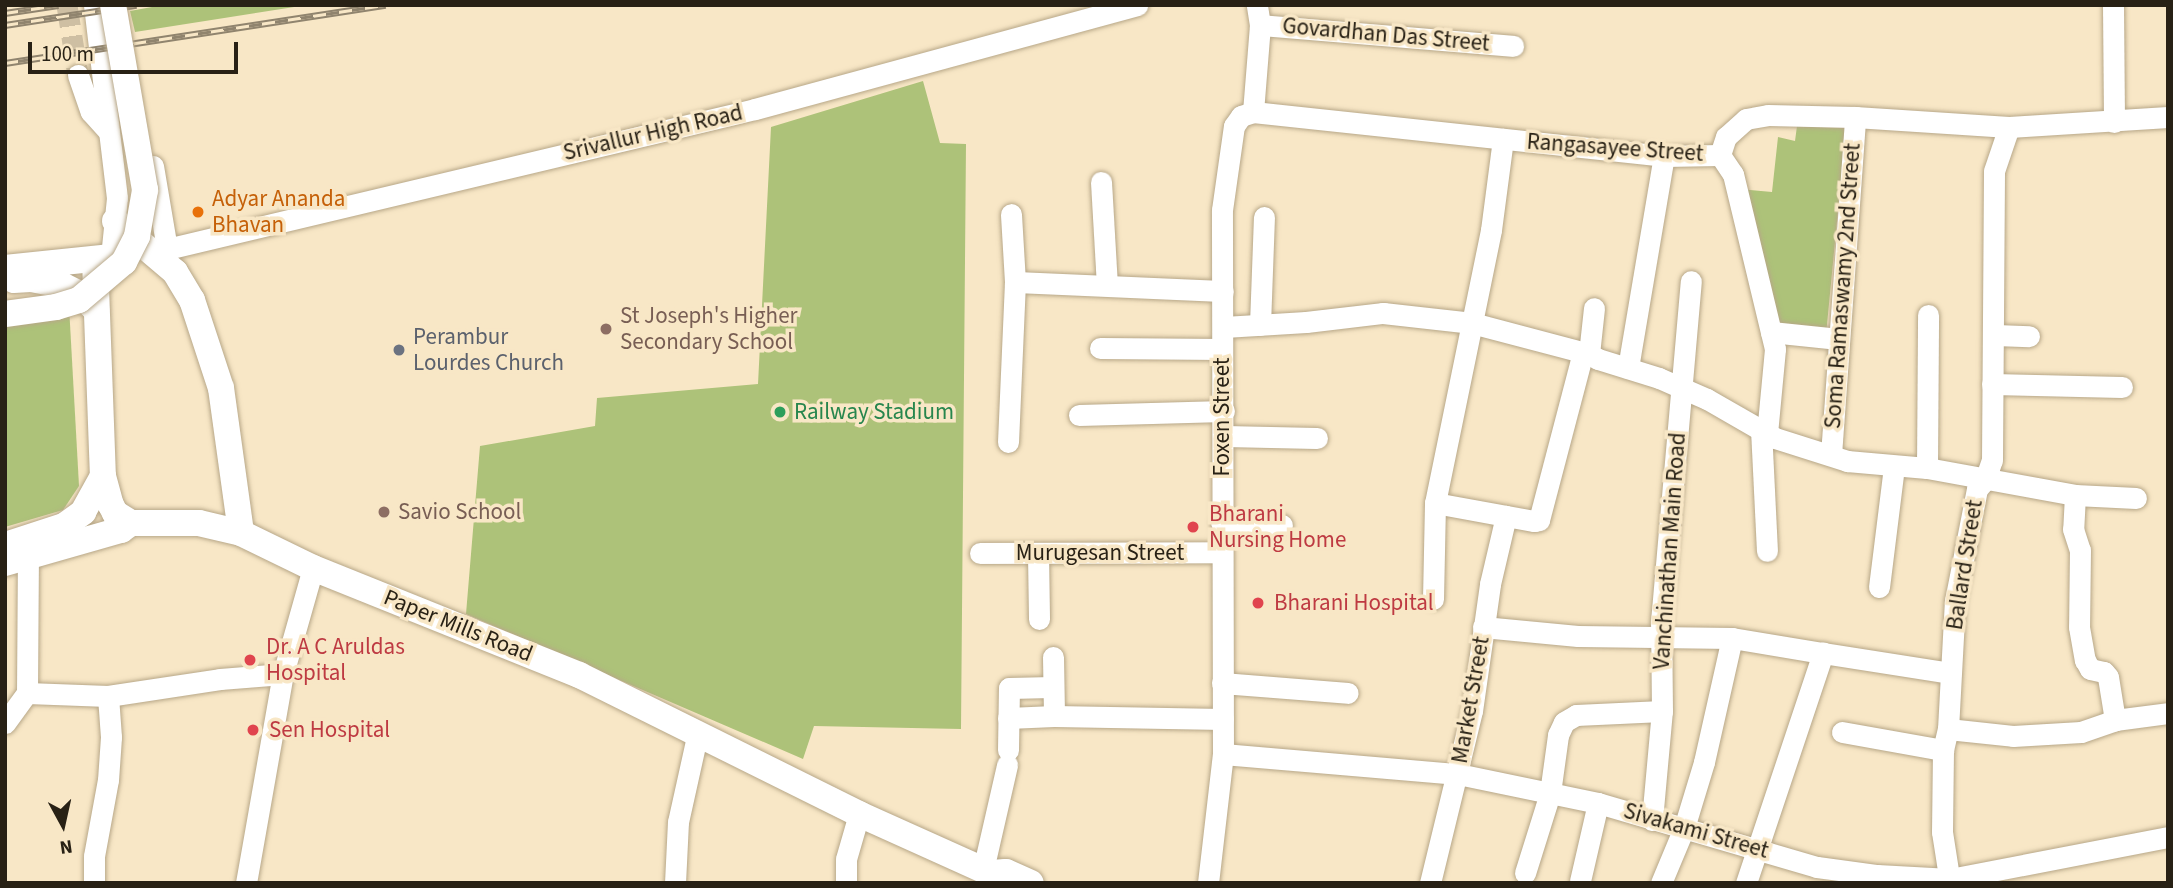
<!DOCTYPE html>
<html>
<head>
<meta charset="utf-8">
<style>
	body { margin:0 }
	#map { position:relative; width:2173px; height:888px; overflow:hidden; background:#f8e7c6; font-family:"Source Sans 3",sans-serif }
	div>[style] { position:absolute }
	.green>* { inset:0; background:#adc279 }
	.minor-tunnel>* { height:21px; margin-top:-10.5px; transform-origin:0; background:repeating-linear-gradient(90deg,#cebfa3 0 21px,transparent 0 31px) }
	.roads { filter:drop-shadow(0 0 2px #b7a788) drop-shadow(0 0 2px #b7a788) }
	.minor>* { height:21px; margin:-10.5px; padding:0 10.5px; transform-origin:10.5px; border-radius:10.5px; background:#fff }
	.major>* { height:26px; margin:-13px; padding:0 13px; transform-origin:13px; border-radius:13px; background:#fff }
	.rail>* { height:7px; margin-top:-3.5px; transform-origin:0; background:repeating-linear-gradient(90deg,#f8e7c6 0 13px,#90846e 0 26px); box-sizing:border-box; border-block:2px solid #90846e }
	.bridges { filter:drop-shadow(0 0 2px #b7a788) drop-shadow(0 0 2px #b7a788) }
	.major-bridge>* { height:26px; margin:-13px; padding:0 13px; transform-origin:13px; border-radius:13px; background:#fff }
	.dots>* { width:19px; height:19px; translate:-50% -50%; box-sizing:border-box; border:4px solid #f8e7c6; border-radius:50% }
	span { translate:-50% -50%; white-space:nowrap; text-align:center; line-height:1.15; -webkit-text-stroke:7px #f8e7c6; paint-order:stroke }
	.street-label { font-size:23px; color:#282115 }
	.food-label { font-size:23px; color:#c56008 }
	.left { translate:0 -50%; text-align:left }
	.education-label { font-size:23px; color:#785e54 }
	.worship-label { font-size:23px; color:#5b616d }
	.leisure-label { font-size:23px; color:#27864d }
	.health-label { font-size:23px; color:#be3a42 }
	.frame { position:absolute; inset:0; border:7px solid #282115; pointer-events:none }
	.north { position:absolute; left:28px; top:790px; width:70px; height:70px; -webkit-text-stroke:5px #f8e7c6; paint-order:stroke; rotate:172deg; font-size:19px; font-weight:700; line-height:28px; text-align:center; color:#282115 }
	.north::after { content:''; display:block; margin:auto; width:24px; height:32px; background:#282115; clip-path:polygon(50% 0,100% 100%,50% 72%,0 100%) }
	.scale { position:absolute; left:28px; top:42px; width:210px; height:32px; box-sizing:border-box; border:4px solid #282115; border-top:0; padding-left:9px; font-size:21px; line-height:24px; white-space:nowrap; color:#282115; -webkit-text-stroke:5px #f8e7c6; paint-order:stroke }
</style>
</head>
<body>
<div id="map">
	<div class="green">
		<div style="clip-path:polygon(163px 5px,307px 5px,135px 32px,130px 11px)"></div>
		<div style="clip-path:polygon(923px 81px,940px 143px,966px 144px,961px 729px,814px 726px,803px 759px,466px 614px,480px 446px,595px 426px,597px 398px,758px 384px,771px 127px)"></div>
		<div style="clip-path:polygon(1797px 126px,1846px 128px,1826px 335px,1779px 331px,1739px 189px,1772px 192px,1778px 137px,1795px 141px)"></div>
		<div style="clip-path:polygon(69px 306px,79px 486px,63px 510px,5px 527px,5px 318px)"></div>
	</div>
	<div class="minor-tunnel">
		<div style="left:67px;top:5px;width:71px;rotate:81.1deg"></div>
	</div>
	<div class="roads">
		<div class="minor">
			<div style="left:94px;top:5px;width:194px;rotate:83.2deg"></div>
			<div style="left:117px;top:198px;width:59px;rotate:95.8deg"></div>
			<div style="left:111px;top:257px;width:15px;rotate:127deg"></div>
			<div style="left:2113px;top:5px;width:117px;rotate:89.5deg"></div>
			<div style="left:1260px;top:25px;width:254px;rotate:4.7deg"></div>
			<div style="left:78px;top:75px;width:39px;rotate:71deg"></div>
			<div style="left:91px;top:112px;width:27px;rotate:48deg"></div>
			<div style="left:1253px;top:112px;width:413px;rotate:6.1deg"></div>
			<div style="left:1664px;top:156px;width:56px;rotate:-1deg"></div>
			<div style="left:1720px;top:155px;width:19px;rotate:-72deg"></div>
			<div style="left:1726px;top:137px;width:27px;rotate:-42deg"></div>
			<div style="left:1746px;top:119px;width:22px;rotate:-10deg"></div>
			<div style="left:1768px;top:115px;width:87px;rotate:1.3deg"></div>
			<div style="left:1855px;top:117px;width:154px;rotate:3.7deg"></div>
			<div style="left:2009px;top:127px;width:159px;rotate:-3.6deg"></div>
			<div style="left:1720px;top:155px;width:23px;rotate:56deg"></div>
			<div style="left:1733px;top:174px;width:180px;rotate:76.5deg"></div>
			<div style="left:1775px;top:349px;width:84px;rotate:95.4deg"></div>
			<div style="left:153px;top:166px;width:84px;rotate:80.4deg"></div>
			<div style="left:167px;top:249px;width:604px;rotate:-13.39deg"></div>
			<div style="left:755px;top:109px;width:396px;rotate:-15.2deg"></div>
			<div style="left:1101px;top:182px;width:103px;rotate:86.7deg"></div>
			<div style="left:1015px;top:282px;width:208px;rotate:2.5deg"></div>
			<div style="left:1260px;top:325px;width:108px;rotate:-87.9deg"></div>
			<div style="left:1224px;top:327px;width:82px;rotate:-3.5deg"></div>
			<div style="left:1306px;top:322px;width:78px;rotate:-6.7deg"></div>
			<div style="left:1383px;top:313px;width:90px;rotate:6.4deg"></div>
			<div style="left:1472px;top:323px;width:121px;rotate:14.8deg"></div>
			<div style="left:1589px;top:354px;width:10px;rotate:29deg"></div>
			<div style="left:1598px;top:359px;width:64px;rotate:17.3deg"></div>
			<div style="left:1659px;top:378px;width:52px;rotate:23.6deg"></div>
			<div style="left:1707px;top:399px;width:78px;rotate:29.8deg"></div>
			<div style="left:1775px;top:438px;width:76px;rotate:17.7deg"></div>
			<div style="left:1847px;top:461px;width:80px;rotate:5deg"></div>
			<div style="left:1927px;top:468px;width:150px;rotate:10.3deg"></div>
			<div style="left:2075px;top:495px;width:61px;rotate:2.8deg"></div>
			<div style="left:1771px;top:332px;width:68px;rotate:5.9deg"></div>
			<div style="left:1995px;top:335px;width:34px;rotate:2deg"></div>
			<div style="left:1100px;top:348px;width:122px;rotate:0.5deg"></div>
			<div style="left:1589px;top:354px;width:46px;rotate:-83.8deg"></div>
			<div style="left:1628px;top:368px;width:215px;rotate:-80.4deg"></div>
			<div style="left:1992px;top:384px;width:130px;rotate:1.3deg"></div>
			<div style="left:1079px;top:415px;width:145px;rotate:-1.6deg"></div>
			<div style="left:1761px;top:429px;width:122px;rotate:87.2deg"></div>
			<div style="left:1224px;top:436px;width:93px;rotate:1.2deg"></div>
			<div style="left:1008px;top:442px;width:160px;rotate:-87.5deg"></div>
			<div style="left:1015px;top:282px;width:68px;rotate:-93.4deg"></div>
			<div style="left:1831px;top:455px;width:339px;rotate:-85.9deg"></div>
			<div style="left:1927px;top:468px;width:153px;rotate:-89.6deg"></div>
			<div style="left:2075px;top:495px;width:34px;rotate:93deg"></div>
			<div style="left:2073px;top:529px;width:22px;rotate:72deg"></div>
			<div style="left:2080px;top:550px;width:77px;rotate:90.7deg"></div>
			<div style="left:2079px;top:627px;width:34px;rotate:80deg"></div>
			<div style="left:2085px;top:660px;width:10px;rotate:61deg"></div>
			<div style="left:2090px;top:669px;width:14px;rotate:12deg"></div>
			<div style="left:2104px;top:672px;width:6px;rotate:51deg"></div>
			<div style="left:2108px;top:677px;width:44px;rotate:80.8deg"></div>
			<div style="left:1435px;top:503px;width:101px;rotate:10.3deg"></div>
			<div style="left:1534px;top:521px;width:5px;rotate:-11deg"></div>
			<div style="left:1539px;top:520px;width:174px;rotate:-75.3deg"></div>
			<div style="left:1221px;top:522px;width:61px;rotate:2.8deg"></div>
			<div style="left:980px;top:553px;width:240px;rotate:-0.2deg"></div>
			<div style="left:1038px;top:554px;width:65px;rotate:89.1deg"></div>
			<div style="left:1879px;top:587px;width:122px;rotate:-82.9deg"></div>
			<div style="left:1433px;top:599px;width:96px;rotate:-88.8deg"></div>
			<div style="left:1435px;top:503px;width:279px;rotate:-78.4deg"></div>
			<div style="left:1491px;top:230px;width:92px;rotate:-82.5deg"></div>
			<div style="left:1483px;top:627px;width:95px;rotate:5.4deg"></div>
			<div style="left:1578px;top:636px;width:154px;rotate:0.7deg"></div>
			<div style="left:1732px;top:638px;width:92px;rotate:9.4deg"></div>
			<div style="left:1053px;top:657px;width:59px;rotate:89deg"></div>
			<div style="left:1054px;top:716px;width:169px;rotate:1deg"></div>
			<div style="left:1222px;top:683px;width:126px;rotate:4.5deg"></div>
			<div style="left:27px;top:693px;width:81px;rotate:2.1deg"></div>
			<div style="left:108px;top:696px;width:113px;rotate:-8.6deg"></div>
			<div style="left:220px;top:679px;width:63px;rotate:-4.5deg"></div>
			<div style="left:1008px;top:718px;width:46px;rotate:-2.5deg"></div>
			<div style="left:5px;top:723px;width:37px;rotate:-54deg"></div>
			<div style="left:27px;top:693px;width:136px;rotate:-89.6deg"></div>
			<div style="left:1948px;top:729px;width:65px;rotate:6.1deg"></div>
			<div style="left:2013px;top:736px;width:68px;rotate:-3.4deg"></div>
			<div style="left:2081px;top:732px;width:36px;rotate:-19deg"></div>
			<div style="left:2115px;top:720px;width:53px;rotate:-7.5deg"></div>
			<div style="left:1842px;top:732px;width:103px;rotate:10.1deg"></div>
			<div style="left:1008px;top:750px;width:62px;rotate:-89.1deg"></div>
			<div style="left:1009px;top:688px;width:43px;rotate:-1.3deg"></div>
			<div style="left:1223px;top:754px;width:236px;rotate:4.9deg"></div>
			<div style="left:1458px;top:774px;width:143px;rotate:11.7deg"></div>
			<div style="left:1598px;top:803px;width:228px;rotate:16.3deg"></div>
			<div style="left:1817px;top:867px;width:61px;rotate:7.6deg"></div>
			<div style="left:1877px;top:875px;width:73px;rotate:3.1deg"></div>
			<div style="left:1950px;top:879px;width:222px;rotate:-10.9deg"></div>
			<div style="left:1652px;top:820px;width:109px;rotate:-84.8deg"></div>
			<div style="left:1662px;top:711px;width:89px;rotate:-90.6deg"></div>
			<div style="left:1661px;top:622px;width:342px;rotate:-85deg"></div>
			<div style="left:983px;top:870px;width:108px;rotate:-77.1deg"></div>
			<div style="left:1525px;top:873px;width:84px;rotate:-72.6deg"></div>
			<div style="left:1550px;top:793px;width:59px;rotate:-82.1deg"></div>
			<div style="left:1558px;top:735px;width:14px;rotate:-65deg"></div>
			<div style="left:1564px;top:722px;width:14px;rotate:-30deg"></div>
			<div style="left:1576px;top:715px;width:86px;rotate:-2.7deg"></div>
			<div style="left:1580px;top:881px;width:80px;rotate:-77deg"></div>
			<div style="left:94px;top:883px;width:27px;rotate:-90deg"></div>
			<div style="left:94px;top:856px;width:77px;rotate:-79.6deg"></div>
			<div style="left:108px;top:780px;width:43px;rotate:-86deg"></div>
			<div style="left:111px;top:737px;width:41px;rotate:-94.2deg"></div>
			<div style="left:246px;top:883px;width:212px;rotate:-80deg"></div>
			<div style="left:283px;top:674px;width:110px;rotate:-74.2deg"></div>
			<div style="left:675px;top:883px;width:61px;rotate:-87.2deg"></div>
			<div style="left:678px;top:822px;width:92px;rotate:-77.5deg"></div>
			<div style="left:846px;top:883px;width:24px;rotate:-90deg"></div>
			<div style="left:846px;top:859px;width:47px;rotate:-73.9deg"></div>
			<div style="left:1208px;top:883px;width:130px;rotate:-83.4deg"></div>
			<div style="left:1223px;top:754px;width:544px;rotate:-90.11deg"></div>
			<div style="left:1222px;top:210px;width:85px;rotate:-81.9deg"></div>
			<div style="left:1234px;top:126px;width:12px;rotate:-55deg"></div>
			<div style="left:1241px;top:116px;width:13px;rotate:-18deg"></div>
			<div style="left:1253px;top:112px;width:87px;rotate:-85.4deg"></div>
			<div style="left:1260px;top:25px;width:20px;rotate:-99deg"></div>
			<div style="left:1430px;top:883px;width:177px;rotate:-76.3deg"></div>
			<div style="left:1472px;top:711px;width:128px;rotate:-81.9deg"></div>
			<div style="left:1490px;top:584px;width:70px;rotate:-76.8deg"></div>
			<div style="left:1661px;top:883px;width:60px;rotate:-67.3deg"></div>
			<div style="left:1684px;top:828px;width:69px;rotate:-73.1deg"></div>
			<div style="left:1704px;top:762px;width:127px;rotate:-77.3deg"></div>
			<div style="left:1746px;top:883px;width:243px;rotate:-71.5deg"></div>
			<div style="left:1823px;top:653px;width:129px;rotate:8.9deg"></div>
			<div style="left:1950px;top:883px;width:52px;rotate:-98.9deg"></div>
			<div style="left:1942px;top:832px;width:82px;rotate:-89.3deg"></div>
			<div style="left:1943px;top:750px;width:22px;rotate:-77deg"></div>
			<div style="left:1948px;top:729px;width:128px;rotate:-86.9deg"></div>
			<div style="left:1955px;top:601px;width:114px;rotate:-78.9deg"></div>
			<div style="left:1977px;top:489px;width:12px;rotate:-48deg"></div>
			<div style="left:1985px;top:480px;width:21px;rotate:-71deg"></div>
			<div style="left:1992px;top:460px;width:289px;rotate:-89.6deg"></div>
			<div style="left:1994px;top:171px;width:46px;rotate:-71.2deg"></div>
		</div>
		<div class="major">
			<div style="left:115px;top:221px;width:79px;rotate:40.4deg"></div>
			<div style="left:175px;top:272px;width:33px;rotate:59deg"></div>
			<div style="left:192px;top:300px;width:93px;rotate:71.8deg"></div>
			<div style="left:221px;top:388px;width:146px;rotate:82.1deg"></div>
			<div style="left:95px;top:260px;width:216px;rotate:87.9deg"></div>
			<div style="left:103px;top:476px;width:30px;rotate:75deg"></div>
			<div style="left:111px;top:505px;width:9px;rotate:63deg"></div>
			<div style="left:115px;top:513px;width:19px;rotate:32deg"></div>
			<div style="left:5px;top:268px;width:107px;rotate:-5.9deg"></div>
			<div style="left:14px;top:280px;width:17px;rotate:-3deg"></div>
			<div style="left:31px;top:279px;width:32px;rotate:11deg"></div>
			<div style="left:62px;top:285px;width:20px;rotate:27deg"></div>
			<div style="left:80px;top:294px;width:23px;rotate:45deg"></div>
			<div style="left:5px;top:545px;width:62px;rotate:-17.9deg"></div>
			<div style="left:64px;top:526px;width:24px;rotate:-36deg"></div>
			<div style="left:83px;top:512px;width:41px;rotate:-60.9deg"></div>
			<div style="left:5px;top:563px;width:121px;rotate:-15.9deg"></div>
			<div style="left:121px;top:530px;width:12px;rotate:-35deg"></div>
			<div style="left:131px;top:523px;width:68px"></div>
			<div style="left:199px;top:523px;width:43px;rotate:13.4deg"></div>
			<div style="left:241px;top:533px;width:80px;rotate:25.9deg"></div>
			<div style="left:313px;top:568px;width:287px;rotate:21.9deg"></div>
			<div style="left:579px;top:675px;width:313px;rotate:26.4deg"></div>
			<div style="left:859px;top:814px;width:144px;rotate:24.2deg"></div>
			<div style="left:990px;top:873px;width:14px;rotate:45deg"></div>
			<div style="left:990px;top:873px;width:16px;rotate:-4deg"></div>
			<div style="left:1006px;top:872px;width:27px;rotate:24deg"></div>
		</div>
	</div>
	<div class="rail">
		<div style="left:5px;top:13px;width:54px;rotate:-8.6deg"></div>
		<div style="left:5px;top:25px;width:133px;rotate:-8.7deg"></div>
		<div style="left:5px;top:63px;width:385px;rotate:-8.7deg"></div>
	</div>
	<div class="bridges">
		<div class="major-bridge">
			<div style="left:5px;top:314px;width:51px;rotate:-7.8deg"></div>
			<div style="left:56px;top:307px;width:24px;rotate:-17deg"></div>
			<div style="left:79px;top:300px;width:59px;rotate:-40.2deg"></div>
			<div style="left:124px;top:262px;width:29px;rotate:-63deg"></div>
			<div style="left:137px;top:236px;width:47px;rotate:-80.1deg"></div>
			<div style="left:145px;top:190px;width:188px;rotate:-99.8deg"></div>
		</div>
	</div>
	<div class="dots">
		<div style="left:198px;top:212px;background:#e8710a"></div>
		<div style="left:606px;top:329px;background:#8d6e63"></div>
		<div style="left:399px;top:350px;background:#6b7280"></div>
		<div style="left:780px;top:412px;background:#2e9e5b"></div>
		<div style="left:384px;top:512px;background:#8d6e63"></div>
		<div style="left:1193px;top:527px;background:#e0444e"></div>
		<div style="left:1258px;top:603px;background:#e0444e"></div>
		<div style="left:250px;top:660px;background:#e0444e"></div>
		<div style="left:253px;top:730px;background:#e0444e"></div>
	</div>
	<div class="street-label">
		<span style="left:1386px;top:35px;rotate:5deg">Govardhan Das Street</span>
		<span style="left:653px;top:133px;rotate:-13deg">Srivallur High Road</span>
		<span style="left:1615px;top:148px;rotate:4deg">Rangasayee Street</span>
		<span style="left:1843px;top:286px;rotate:-86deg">Soma Ramaswamy 2nd Street</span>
		<span style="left:1222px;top:417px;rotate:-90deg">Foxen Street</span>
		<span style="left:1670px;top:551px;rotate:-86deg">Vanchinathan Main Road</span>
		<span style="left:1100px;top:553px">Murugesan Street</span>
		<span style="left:1965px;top:565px;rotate:-81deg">Ballard Street</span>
		<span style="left:458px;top:626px;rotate:22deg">Paper Mills Road</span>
		<span style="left:1471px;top:700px;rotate:-80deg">Market Street</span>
		<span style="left:1696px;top:831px;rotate:16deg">Sivakami Street</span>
	</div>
	<div class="food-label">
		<span class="left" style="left:212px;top:212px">Adyar Ananda<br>Bhavan</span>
	</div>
	<div class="education-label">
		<span class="left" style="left:620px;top:329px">St Joseph's Higher<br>Secondary School</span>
		<span class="left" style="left:398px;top:512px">Savio School</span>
	</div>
	<div class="worship-label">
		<span class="left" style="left:413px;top:350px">Perambur<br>Lourdes Church</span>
	</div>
	<div class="leisure-label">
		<span class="left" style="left:794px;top:412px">Railway Stadium</span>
	</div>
	<div class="health-label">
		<span class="left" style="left:1209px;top:527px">Bharani<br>Nursing Home</span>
		<span class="left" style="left:1274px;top:603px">Bharani Hospital</span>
		<span class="left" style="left:266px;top:660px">Dr. A C Aruldas<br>Hospital</span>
		<span class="left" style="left:269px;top:730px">Sen Hospital</span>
	</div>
	<div class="frame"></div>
	<div class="north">N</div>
	<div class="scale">100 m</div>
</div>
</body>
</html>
